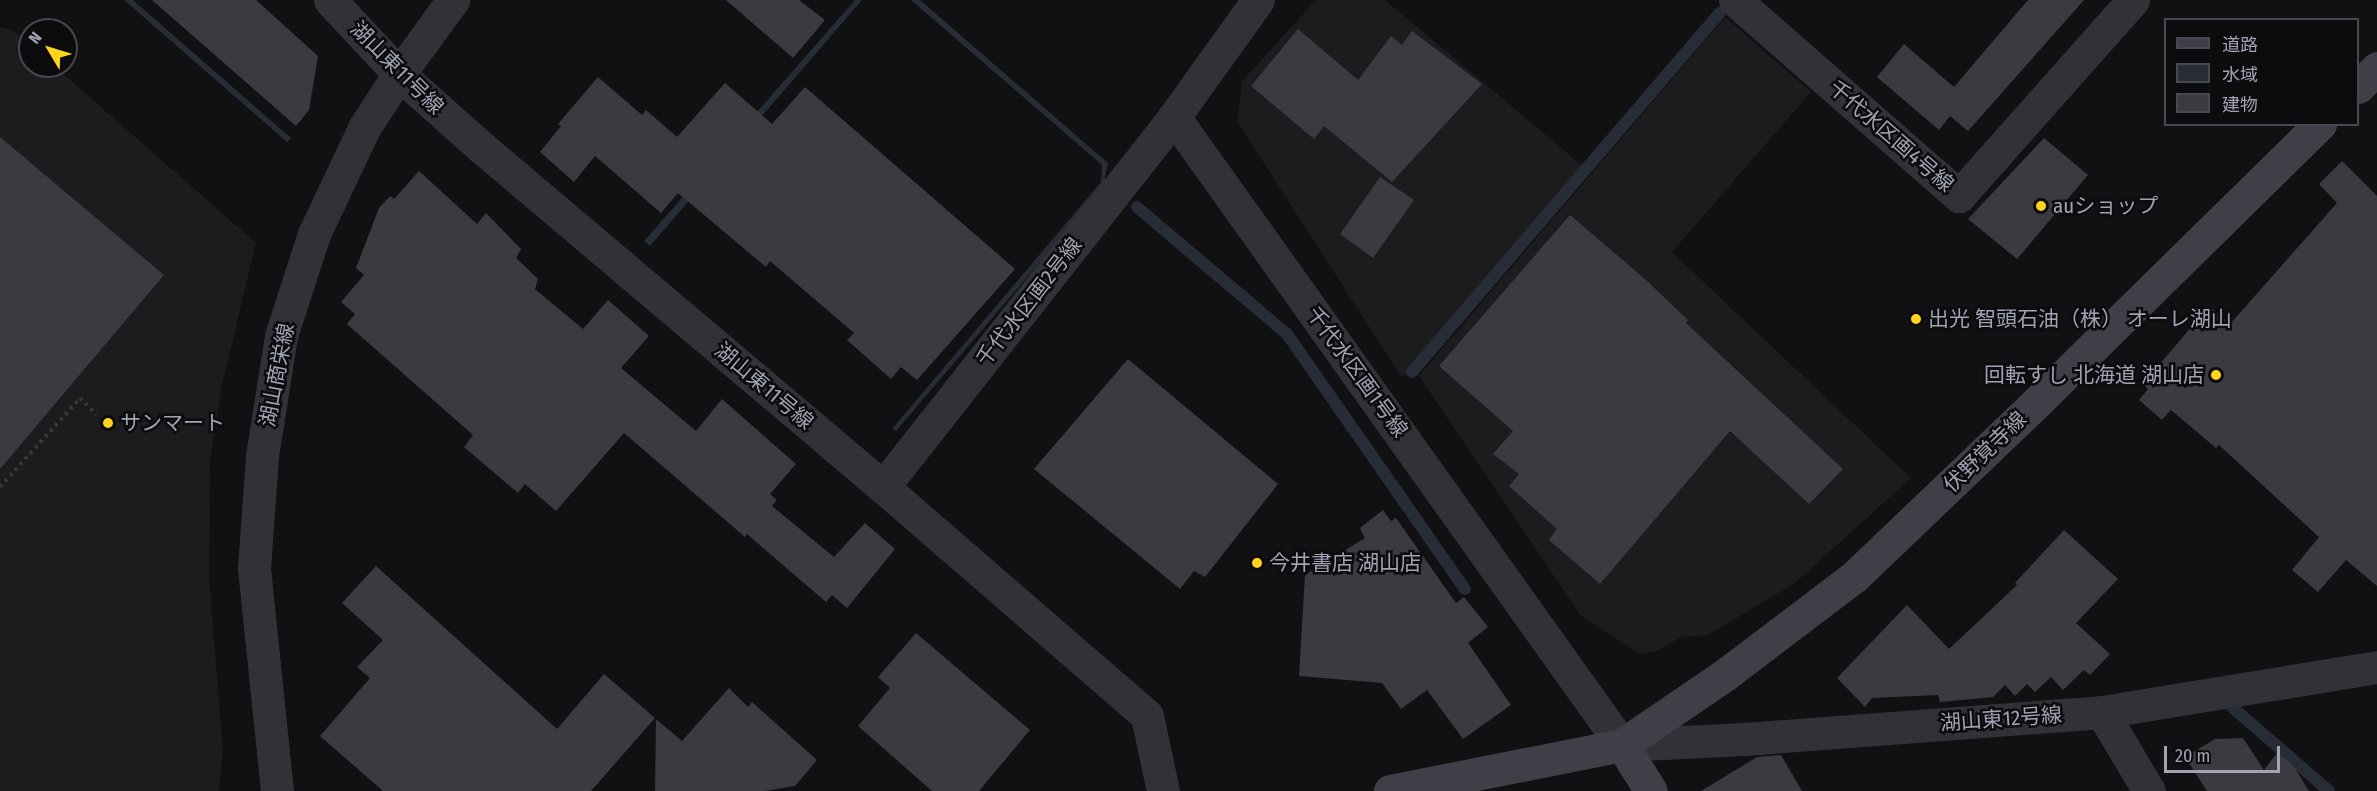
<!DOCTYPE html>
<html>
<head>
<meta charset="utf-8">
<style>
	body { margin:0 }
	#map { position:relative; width:2377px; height:791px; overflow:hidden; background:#111012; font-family:"Fira Sans Condensed","Noto Sans JP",sans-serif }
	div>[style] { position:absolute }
	.built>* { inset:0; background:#1c1c1f }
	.water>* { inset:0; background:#262d37 }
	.stream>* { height:12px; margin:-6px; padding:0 6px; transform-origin:6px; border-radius:6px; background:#262d37 }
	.building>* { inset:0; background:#3a3a40 }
	.path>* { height:4px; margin-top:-2px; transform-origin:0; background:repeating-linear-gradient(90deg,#37383e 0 3px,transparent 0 7.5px) }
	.minor>* { height:33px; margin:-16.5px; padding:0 16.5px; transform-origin:16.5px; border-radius:16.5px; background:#313137 }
	.tertiary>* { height:33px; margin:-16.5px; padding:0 16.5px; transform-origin:16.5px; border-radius:16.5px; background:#313137 }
	.secondary>* { height:33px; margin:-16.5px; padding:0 16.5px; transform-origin:16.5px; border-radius:16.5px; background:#3f4047 }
	.dots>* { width:16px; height:16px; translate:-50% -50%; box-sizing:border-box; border:3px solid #0c0b0d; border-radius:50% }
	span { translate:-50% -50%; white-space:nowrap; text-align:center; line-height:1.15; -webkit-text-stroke:5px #0c0b0d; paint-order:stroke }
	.street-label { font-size:21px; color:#a0a3b4 }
	.poi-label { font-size:21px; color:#a0a3b4 }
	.left { translate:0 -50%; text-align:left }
	.right { translate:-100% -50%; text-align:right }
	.legend { position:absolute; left:2164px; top:18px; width:195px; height:108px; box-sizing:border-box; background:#0c0b0d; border:2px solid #474850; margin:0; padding:8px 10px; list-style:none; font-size:18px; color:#a0a3b4 }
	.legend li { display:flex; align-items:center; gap:12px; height:30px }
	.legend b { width:30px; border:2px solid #474850 }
	.north { position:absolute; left:18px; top:18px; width:60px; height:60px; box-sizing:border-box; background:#0c0b0d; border:2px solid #474850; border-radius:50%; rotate:308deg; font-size:16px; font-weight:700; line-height:24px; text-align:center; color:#a0a3b4 }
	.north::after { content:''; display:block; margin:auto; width:21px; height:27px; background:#ffd41b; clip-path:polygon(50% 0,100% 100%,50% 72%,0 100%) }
	.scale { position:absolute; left:2164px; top:746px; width:116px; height:27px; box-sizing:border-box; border:3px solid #a0a3b4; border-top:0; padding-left:8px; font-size:18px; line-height:21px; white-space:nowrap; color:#a0a3b4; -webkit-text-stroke:4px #0c0b0d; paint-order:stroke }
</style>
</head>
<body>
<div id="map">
	<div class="built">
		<div style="clip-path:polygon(1316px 0,1385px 0,1584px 167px,1402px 378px,1237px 121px,1242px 81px)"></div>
		<div style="clip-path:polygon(1725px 17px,1811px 92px,1672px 252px,1911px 478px,1795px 583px,1708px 635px,1681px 637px,1657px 651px,1640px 654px,1581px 616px,1419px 376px)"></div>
		<div style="clip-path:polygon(0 27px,14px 31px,30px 45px,30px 66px,54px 66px,256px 243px,222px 385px,210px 461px,209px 578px,223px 751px,219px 791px,0 791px)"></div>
	</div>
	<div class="water">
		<div style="clip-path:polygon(124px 0,133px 0,291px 138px,287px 142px)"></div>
		<div style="clip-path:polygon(855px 0,862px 0,650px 246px,644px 241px)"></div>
		<div style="clip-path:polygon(911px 0,920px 0,1108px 163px,1103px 188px,896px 431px,892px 429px,1101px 182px,1102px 165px)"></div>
	</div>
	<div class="stream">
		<div style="left:1137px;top:207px;width:197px;rotate:40.3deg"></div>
		<div style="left:1287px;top:334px;width:311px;rotate:55.1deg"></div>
		<div style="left:1412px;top:372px;width:473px;rotate:-49.4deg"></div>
		<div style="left:2232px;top:707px;width:128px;rotate:40.9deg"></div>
	</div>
	<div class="building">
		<div style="clip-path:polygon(152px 0,256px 0,318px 56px,309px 110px,296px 126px)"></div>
		<div style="clip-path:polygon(726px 0,799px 0,825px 20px,793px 58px)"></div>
		<div style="clip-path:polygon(2028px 0,2084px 0,1968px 131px,1950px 116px,1939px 130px,1877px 77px,1904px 44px,1954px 87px)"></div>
		<div style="clip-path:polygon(1298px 29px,1358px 80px,1391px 36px,1402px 45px,1412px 31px,1482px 84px,1392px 182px,1324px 126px,1314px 139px,1251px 86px)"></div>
		<div style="clip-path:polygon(598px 77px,642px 115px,646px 110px,677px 137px,725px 83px,772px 124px,805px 87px,1015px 269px,917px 380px,901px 367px,891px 379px,847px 340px,854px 333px,770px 261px,766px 267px,678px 193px,661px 213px,595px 156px,574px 182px,540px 152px,561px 126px,558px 124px)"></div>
		<div style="clip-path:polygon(0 137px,164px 275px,0 469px)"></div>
		<div style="clip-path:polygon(2044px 138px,2088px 175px,2017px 259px,1968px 219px)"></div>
		<div style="clip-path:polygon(2342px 161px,2377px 196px,2377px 586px,2346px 560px,2318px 592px,2292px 570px,2319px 537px,2219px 445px,2216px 448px,2171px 410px,2162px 420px,2139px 400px,2148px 389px,2143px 384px,2209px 306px,2230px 324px,2337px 203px,2319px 184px)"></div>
		<div style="clip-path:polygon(419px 171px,477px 224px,486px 213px,521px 249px,516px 258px,538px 279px,535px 289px,583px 329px,608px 300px,649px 336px,621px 368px,696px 431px,722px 399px,796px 464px,770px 494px,777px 500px,772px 506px,834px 557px,865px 523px,895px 549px,847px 608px,832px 595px,826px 602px,747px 534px,745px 537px,624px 433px,556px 511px,525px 484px,518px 493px,464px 447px,473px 435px,347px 324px,355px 314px,341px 302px,364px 275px,356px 268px,379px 208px,390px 196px,394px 199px)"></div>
		<div style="clip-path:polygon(1380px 177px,1414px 200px,1373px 258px,1340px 234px)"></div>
		<div style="clip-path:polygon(1570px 215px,1646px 280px,1688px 320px,1686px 323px,1843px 469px,1809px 504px,1730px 431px,1600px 584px,1549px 540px,1557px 529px,1509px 486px,1519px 474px,1493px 454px,1513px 431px,1439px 366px)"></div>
		<div style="clip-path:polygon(1128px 359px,1278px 484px,1205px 577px,1194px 571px,1180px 589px,1034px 469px)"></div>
		<div style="clip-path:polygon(1383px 510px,1391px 521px,1396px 518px,1456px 603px,1464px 597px,1488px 627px,1468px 643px,1511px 705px,1463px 739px,1427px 690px,1401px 709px,1382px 683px,1299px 676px,1305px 575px,1365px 538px,1360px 528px)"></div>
		<div style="clip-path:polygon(2064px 530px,2118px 579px,2076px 623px,2110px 654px,2090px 675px,2084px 670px,2063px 690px,2051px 677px,2035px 692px,2027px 684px,2015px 696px,2005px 685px,1993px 697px,1940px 702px,1938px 695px,1872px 698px,1865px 707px,1837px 678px,1907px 605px,1949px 649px,2017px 585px,2015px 583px)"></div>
		<div style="clip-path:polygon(376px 566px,557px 729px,604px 674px,655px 718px,591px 791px,383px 791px,320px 736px,370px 678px,357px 667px,383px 640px,342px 603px)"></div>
		<div style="clip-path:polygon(916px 633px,1030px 730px,979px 791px,932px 791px,858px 726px,890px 688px,878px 677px)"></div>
		<div style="clip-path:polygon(729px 688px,748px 707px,752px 702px,817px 760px,795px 786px,765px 791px,655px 791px,656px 719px,682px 741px)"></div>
		<div style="clip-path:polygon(2243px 738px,2264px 770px,2277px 753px,2293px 765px,2309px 791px,2207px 791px,2185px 757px,2215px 739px)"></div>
		<div style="clip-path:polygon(1781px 755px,1802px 791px,1701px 791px,1757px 757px)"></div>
	</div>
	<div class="path">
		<div style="left:0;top:487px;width:120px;rotate:-48deg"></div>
		<div style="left:80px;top:398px;width:23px;rotate:45deg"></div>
	</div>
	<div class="minor">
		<div style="left:1735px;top:0;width:298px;rotate:41.2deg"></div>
		<div style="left:1959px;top:196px;width:262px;rotate:-48.4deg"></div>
		<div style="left:883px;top:487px;width:471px;rotate:-51.8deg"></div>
		<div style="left:2102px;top:712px;width:92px;rotate:59.3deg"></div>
		<div style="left:1622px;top:745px;width:122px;rotate:-2.8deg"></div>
		<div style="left:1744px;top:739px;width:359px;rotate:-4.3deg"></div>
		<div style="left:2102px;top:712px;width:279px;rotate:-9.3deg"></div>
	</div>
	<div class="tertiary">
		<div style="left:330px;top:0;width:101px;rotate:47deg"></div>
		<div style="left:399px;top:74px;width:110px;rotate:41.7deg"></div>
		<div style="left:481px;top:147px;width:527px;rotate:40.22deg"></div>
		<div style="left:883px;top:487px;width:349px;rotate:40.9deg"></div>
		<div style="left:1147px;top:716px;width:77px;rotate:78deg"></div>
		<div style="left:1258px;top:0;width:144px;rotate:125.7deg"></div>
		<div style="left:1174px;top:117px;width:771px;rotate:54.5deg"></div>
		<div style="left:277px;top:791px;width:224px;rotate:-95.9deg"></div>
		<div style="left:254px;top:568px;width:112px;rotate:-85.9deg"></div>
		<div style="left:262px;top:456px;width:121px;rotate:-81deg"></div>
		<div style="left:281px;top:336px;width:107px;rotate:-72.1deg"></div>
		<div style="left:314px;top:234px;width:117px;rotate:-64.7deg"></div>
		<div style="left:364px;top:128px;width:64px;rotate:-57.1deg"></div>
		<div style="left:399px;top:74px;width:92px;rotate:-53.9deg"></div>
	</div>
	<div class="secondary">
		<div style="left:2358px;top:87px;width:27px;rotate:-45deg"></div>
		<div style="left:1622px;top:745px;width:54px;rotate:57.8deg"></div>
		<div style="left:1390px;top:791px;width:237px;rotate:-11.2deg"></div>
		<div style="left:1622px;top:745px;width:126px;rotate:-34.3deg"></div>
		<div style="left:1726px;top:674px;width:162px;rotate:-37.2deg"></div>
		<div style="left:1855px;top:576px;width:252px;rotate:-43.7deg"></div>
		<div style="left:2037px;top:402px;width:397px;rotate:-44.5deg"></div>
	</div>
	<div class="dots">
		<div style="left:2041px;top:206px;background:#ffd41b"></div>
		<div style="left:1916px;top:319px;background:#ffd41b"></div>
		<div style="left:2216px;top:375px;background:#ffd41b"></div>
		<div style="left:108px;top:423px;background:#ffd41b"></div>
		<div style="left:1257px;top:563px;background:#ffd41b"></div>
	</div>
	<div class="street-label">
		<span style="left:397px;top:68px;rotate:45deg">湖山東11号線</span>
		<span style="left:1891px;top:136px;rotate:41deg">千代水区画4号線</span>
		<span style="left:1029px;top:302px;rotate:-52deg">千代水区画2号線</span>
		<span style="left:1357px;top:372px;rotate:54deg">千代水区画1号線</span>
		<span style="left:277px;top:375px;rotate:-79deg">湖山商栄線</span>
		<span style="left:764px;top:386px;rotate:40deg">湖山東11号線</span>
		<span style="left:1985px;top:452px;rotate:-44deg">伏野覚寺線</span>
		<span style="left:2001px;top:719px;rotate:-4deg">湖山東12号線</span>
	</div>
	<div class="poi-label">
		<span class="left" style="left:2053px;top:206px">auショップ</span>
		<span class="left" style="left:1928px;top:319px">出光 智頭石油（株） オーレ湖山</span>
		<span class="right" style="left:2204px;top:375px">回転すし 北海道 湖山店</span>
		<span class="left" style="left:120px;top:423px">サンマート</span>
		<span class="left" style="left:1269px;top:563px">今井書店 湖山店</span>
	</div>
	<ul class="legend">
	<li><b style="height:8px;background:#3f4047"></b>道路</li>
	<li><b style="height:16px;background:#262d37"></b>水域</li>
	<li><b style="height:16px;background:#3a3a40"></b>建物</li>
	</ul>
	<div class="north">N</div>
	<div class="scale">20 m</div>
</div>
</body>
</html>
